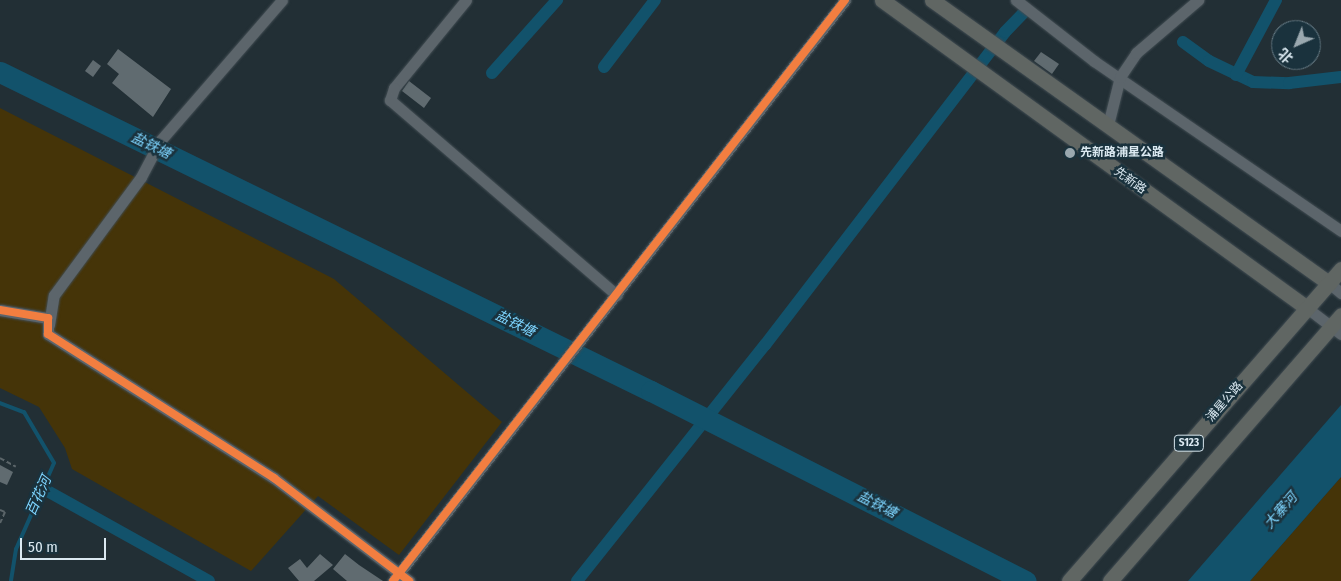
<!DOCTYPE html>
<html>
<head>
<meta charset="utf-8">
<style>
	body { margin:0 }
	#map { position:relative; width:1341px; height:581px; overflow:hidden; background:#222f35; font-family:"Fira Sans Condensed","Noto Sans SC",sans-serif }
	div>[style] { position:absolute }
	.green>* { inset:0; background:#453408 }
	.water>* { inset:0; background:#12526b }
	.stream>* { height:4px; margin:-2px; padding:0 2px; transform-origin:2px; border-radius:2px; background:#12526b }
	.canal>* { height:12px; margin:-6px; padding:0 6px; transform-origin:6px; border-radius:6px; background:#12526b }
	.river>* { height:21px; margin:-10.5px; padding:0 10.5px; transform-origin:10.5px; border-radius:10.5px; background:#12526b }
	.building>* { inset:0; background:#606b70 }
	.path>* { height:2px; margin-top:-1px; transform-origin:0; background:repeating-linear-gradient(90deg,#5b6569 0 5px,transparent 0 7.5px) }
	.roads { filter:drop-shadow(0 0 1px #424d53) drop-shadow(0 0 1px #424d53) }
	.minor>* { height:11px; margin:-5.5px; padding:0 5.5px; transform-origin:5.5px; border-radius:5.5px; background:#5c656b }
	.major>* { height:15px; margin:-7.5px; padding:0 7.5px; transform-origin:7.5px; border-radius:7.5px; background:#606663 }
	.cycleway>* { height:8px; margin:-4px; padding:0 4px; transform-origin:4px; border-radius:4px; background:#f27e40 }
	.dots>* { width:14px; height:14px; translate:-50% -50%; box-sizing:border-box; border:2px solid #1a323d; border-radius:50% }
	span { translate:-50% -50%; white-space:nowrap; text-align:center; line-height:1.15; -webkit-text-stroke:5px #1a323d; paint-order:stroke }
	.shield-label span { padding:1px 4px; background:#1a323d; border:1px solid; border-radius:4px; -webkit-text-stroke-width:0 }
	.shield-label { font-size:11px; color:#dbe9f1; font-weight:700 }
	.poi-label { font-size:12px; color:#dbe9f1; font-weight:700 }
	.left { translate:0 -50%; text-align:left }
	.street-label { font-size:12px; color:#dbe9f1 }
	.water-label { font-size:14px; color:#7ed5ff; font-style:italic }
	.north { position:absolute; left:1271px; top:20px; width:50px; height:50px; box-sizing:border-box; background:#1a323d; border:1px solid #677b85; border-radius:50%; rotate:224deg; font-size:14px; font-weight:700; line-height:20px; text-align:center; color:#dbe9f1 }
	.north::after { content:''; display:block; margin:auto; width:18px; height:22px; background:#9aa8af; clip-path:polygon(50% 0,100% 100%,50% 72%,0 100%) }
	.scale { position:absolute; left:20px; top:538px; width:86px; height:22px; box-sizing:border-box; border:2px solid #dbe9f1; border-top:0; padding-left:6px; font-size:15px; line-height:18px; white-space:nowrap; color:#dbe9f1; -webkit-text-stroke:4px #1a323d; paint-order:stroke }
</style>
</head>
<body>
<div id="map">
	<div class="green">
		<div style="clip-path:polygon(0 108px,334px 279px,502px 422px,399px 555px,318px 496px,251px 571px,72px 469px,65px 448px,39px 407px,0 388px)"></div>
		<div style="clip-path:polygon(1341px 477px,1341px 581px,1250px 581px)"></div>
	</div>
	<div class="water">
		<div style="clip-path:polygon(1341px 405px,1341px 477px,1250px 581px,1188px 581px)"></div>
	</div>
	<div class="stream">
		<div style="left:0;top:403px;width:26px;rotate:21deg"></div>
		<div style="left:24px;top:412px;width:59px;rotate:59.5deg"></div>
		<div style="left:54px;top:463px;width:94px;rotate:113.8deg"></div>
		<div style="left:16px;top:549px;width:32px;rotate:99deg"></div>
	</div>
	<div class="canal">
		<div style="left:1183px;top:42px;width:32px;rotate:36deg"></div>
		<div style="left:1209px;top:61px;width:49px;rotate:25.5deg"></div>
		<div style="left:1253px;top:82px;width:36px;rotate:2deg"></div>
		<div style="left:1289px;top:83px;width:52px;rotate:-6.6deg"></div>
		<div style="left:604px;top:67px;width:84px;rotate:-52.7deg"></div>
		<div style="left:492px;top:73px;width:98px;rotate:-48.3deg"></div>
		<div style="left:1236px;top:75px;width:85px;rotate:-61.9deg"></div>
		<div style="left:42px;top:488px;width:191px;rotate:29.1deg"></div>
		<div style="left:577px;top:581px;width:302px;rotate:-51.5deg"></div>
		<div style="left:765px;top:345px;width:394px;rotate:-52.5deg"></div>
		<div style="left:1005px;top:32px;width:28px;rotate:-46deg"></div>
	</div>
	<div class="river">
		<div style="left:0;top:72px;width:725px;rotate:26.11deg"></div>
		<div style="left:651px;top:391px;width:420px;rotate:26.9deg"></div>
	</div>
	<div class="building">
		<div style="clip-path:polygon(118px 49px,171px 89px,153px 117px,112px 83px,119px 74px,107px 64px)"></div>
		<div style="clip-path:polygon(1041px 52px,1059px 64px,1052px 74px,1034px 61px)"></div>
		<div style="clip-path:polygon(93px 60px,101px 66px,93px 77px,85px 71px)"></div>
		<div style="clip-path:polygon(409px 81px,431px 98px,424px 108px,402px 91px)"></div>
		<div style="clip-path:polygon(0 465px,13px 472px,7px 485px,0 482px)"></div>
		<div style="clip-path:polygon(320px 554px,333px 565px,314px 581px,299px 581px,288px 568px,300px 559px,307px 568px)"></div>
		<div style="clip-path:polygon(345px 554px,359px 565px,383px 581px,347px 581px,333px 569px)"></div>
	</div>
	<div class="path">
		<div style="left:0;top:458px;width:18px;rotate:29deg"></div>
		<div style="left:0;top:510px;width:5px;rotate:22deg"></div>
		<div style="left:5px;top:512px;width:12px;rotate:114deg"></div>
	</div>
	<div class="roads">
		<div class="minor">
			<div style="left:466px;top:0;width:114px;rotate:129.3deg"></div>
			<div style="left:394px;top:88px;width:13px;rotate:108deg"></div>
			<div style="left:390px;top:100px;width:299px;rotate:40.7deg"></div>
			<div style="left:1016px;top:0;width:99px;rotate:38deg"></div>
			<div style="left:1094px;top:61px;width:300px;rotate:34.5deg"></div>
			<div style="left:1108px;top:125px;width:49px;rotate:-76deg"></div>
			<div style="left:1120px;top:77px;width:29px;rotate:-56deg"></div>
			<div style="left:1136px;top:53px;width:82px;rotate:-40.5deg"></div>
			<div style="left:1329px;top:283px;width:16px;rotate:40deg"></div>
			<div style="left:1307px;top:308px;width:43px;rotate:37.4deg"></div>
			<div style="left:0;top:310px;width:49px;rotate:9.5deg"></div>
			<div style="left:48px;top:318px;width:16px;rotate:90deg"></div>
			<div style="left:48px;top:334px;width:268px;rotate:32.5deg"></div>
			<div style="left:274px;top:478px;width:170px;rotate:37.3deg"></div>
			<div style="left:49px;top:325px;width:30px;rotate:-81deg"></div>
			<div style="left:54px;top:295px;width:147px;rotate:-53.6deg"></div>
			<div style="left:141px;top:177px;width:41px;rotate:-62.2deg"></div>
			<div style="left:160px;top:141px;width:186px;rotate:-49.1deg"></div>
			<div style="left:393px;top:581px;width:736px;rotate:-52.12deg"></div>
		</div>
		<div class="major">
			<div style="left:882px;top:0;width:525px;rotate:35.93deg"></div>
			<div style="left:932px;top:0;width:488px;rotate:35.5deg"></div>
			<div style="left:1069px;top:581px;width:414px;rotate:-48.9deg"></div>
			<div style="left:1110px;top:581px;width:352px;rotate:-49deg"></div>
		</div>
	</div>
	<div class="cycleway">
		<div style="left:0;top:310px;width:49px;rotate:9.5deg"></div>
		<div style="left:48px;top:318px;width:16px;rotate:90deg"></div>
		<div style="left:48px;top:334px;width:268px;rotate:32.5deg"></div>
		<div style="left:274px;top:478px;width:170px;rotate:37.3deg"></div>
		<div style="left:393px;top:581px;width:736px;rotate:-52.12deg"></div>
	</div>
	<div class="dots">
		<div style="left:1070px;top:153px;background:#9aa8af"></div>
	</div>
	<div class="shield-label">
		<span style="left:1189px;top:443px">S123</span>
	</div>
	<div class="poi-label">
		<span class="left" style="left:1080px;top:153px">先新路浦星公路</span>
	</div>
	<div class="street-label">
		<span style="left:1130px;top:181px;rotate:36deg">先新路</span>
		<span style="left:1225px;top:402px;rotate:-49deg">浦星公路</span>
	</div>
	<div class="water-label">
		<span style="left:151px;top:146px;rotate:26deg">盐铁塘</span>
		<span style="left:515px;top:324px;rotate:26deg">盐铁塘</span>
		<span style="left:39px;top:496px;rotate:-66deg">百花河</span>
		<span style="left:877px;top:505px;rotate:27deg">盐铁塘</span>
		<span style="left:1281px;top:511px;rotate:-49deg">大寨河</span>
	</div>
	<div class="north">北</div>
	<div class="scale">50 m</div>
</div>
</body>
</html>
